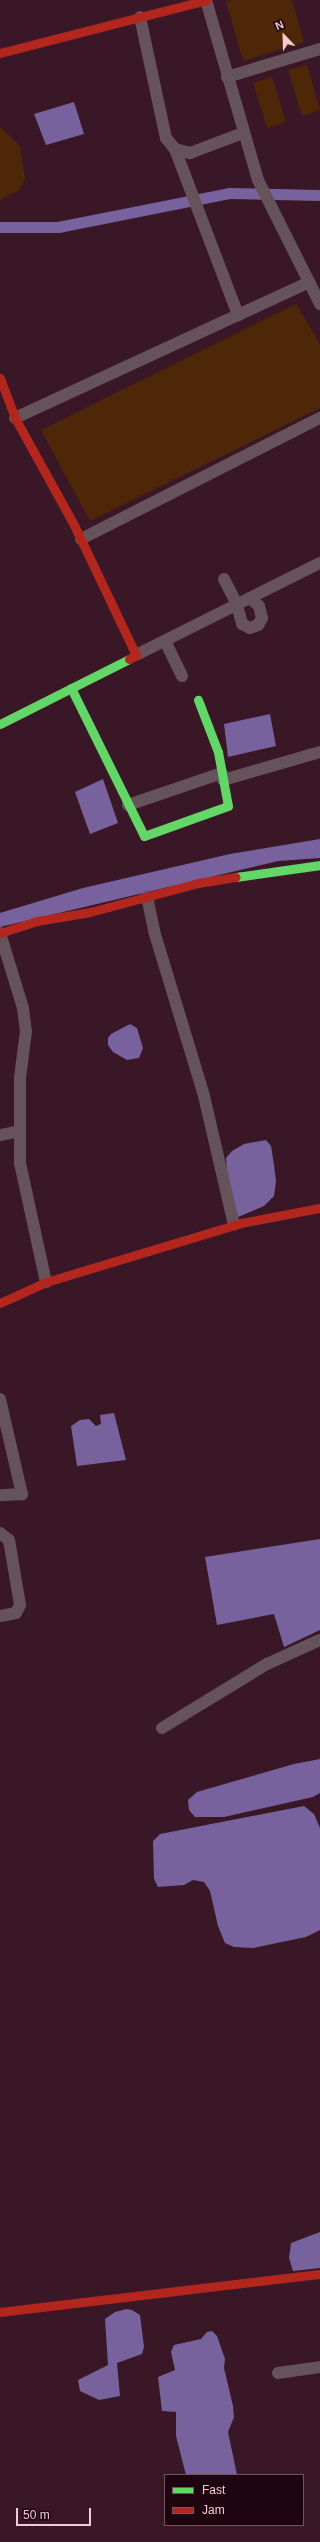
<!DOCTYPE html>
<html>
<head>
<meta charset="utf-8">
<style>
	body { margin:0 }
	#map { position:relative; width:320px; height:2542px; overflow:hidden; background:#391727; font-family:Arial,sans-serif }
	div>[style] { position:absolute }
	.green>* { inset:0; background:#4e2708 }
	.water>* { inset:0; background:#78629e }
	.canal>* { height:11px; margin:-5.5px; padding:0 5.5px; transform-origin:5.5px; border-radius:5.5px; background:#78629e }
	.street>* { height:12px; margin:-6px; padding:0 6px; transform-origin:6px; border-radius:6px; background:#66525a }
	.fast>* { height:9px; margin:-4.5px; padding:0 4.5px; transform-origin:4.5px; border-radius:4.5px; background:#63d668 }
	.jam>* { height:9px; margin:-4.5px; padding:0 4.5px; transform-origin:4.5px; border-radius:4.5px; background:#b3261e }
	span { translate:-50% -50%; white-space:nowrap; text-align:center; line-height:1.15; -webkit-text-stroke:3px #1f050f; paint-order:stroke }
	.legend { position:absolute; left:164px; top:2474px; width:140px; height:52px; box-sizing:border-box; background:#1f050f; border:1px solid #74545f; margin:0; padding:5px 7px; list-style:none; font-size:12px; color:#f3cad6 }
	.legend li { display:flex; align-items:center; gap:8px; height:20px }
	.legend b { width:20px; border:1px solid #74545f }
	.north { position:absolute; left:264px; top:16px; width:40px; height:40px; -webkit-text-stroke:3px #1f050f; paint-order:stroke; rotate:337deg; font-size:11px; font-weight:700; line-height:16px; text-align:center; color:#f3cad6 }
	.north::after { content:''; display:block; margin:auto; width:14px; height:18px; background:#f3cad6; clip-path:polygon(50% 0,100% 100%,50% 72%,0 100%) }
	.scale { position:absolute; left:16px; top:2508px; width:75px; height:18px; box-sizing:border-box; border:2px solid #f3cad6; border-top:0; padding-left:5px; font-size:12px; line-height:14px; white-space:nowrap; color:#f3cad6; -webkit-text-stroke:3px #1f050f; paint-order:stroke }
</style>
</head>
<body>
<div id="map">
	<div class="green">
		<div style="clip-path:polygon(234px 0,292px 0,304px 42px,243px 61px,226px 2px)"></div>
		<div style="clip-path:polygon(307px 65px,320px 110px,302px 116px,288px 70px)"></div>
		<div style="clip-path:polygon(272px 77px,286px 122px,267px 128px,253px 83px)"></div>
		<div style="clip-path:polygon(0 127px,20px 146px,25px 179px,19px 190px,0 200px)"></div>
		<div style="clip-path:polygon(296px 304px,320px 344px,320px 408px,90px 521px,41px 430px)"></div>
	</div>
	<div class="water">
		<div style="clip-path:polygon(74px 102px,84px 134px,46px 145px,34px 114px)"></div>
		<div style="clip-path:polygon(270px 714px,276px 746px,228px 757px,224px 724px)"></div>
		<div style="clip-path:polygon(103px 779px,118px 823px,90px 834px,75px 792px)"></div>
		<div style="clip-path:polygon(320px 839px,320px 858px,278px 861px,0 927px,0 913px,83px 888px,230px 854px)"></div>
		<div style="clip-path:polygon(130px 1024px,137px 1028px,143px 1048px,139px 1058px,127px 1060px,113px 1052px,108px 1045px,108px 1038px,111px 1034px)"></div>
		<div style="clip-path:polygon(266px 1140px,271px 1146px,274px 1165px,276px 1181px,274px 1196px,264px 1206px,238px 1217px,228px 1185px,226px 1158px,232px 1151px,244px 1144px)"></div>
		<div style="clip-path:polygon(114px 1413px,126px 1460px,77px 1466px,71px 1426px,80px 1420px,89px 1419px,96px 1426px,101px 1424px,100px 1415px)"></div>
		<div style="clip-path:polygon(320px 1539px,320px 1630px,284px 1647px,274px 1614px,217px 1625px,205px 1557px)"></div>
		<div style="clip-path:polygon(320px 1759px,320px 1793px,313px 1797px,224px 1817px,195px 1817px,189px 1810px,188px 1800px,197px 1792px,294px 1764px)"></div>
		<div style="clip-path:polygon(304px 1806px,314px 1814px,320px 1828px,320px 1930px,306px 1937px,253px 1948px,234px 1947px,225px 1943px,218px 1926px,210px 1891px,204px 1882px,193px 1880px,184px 1885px,158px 1887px,154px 1879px,153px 1841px,160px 1834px)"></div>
		<div style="clip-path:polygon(320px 2232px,320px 2268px,293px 2271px,289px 2258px,291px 2243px)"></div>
		<div style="clip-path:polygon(127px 2309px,132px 2310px,140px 2315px,144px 2347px,142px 2354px,117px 2363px,120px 2396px,99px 2400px,80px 2391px,78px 2380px,108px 2365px,105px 2319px,115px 2312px)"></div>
		<div style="clip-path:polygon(212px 2331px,217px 2336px,225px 2359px,224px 2368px,233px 2406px,234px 2417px,228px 2432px,237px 2475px,186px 2475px,176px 2436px,176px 2412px,162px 2411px,158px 2377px,175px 2370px,171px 2352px,174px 2345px,201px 2339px,207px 2332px)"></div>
	</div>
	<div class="canal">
		<div style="left:0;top:227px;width:58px"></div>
		<div style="left:58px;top:227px;width:174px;rotate:-11.2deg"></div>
		<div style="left:229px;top:193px;width:91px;rotate:1.3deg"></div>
	</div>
	<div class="street">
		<div style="left:206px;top:0;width:187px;rotate:73.9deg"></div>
		<div style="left:258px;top:180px;width:139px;rotate:63.4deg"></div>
		<div style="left:140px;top:17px;width:124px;rotate:77.9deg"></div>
		<div style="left:166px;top:138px;width:14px;rotate:51deg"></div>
		<div style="left:175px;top:149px;width:16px;rotate:15deg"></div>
		<div style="left:190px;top:153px;width:57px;rotate:-20.7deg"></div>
		<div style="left:227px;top:77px;width:97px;rotate:-16.8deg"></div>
		<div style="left:175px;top:149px;width:178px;rotate:69.2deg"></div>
		<div style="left:15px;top:418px;width:324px;rotate:-24.8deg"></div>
		<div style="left:81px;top:539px;width:268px;rotate:-26.9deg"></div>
		<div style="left:224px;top:579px;width:29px;rotate:63deg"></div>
		<div style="left:237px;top:605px;width:20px;rotate:75deg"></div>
		<div style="left:242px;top:624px;width:9px;rotate:27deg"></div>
		<div style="left:250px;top:628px;width:9px;rotate:-21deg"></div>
		<div style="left:258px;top:625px;width:8px;rotate:-60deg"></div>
		<div style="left:262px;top:618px;width:12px;rotate:-104deg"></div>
		<div style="left:259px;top:606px;width:12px;rotate:-138deg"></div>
		<div style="left:165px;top:641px;width:39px;rotate:64deg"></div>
		<div style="left:136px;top:655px;width:206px;rotate:-26.6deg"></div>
		<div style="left:223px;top:780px;width:101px;rotate:-16.1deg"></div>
		<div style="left:128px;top:805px;width:99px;rotate:-18.8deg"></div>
		<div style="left:147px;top:897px;width:35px;rotate:78deg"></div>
		<div style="left:154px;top:931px;width:172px;rotate:73.1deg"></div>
		<div style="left:204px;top:1096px;width:132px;rotate:76.9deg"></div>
		<div style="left:0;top:933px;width:78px;rotate:73deg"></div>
		<div style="left:23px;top:1008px;width:23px;rotate:83deg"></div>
		<div style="left:26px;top:1031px;width:47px;rotate:97.3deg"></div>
		<div style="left:20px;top:1078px;width:53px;rotate:90deg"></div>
		<div style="left:0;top:1135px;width:20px;rotate:-11deg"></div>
		<div style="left:20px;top:1131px;width:32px;rotate:90deg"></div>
		<div style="left:20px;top:1163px;width:122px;rotate:77.7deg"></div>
		<div style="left:0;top:1399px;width:98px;rotate:77deg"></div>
		<div style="left:22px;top:1494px;width:22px;rotate:177deg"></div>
		<div style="left:0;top:1533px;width:11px;rotate:38deg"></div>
		<div style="left:9px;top:1540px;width:66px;rotate:80.4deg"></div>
		<div style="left:20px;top:1605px;width:9px;rotate:117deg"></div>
		<div style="left:16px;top:1613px;width:16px;rotate:169deg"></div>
		<div style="left:162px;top:1728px;width:123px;rotate:-31.4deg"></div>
		<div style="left:267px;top:1664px;width:58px;rotate:-24.4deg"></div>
		<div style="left:278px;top:2373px;width:42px;rotate:-8.1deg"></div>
	</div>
	<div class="fast">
		<div style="left:71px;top:688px;width:165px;rotate:63.7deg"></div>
		<div style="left:144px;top:836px;width:89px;rotate:-19.7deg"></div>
		<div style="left:228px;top:806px;width:55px;rotate:-100.5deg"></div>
		<div style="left:218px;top:752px;width:56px;rotate:-111deg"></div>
		<div style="left:0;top:724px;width:144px;rotate:-26.7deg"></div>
		<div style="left:236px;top:877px;width:85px;rotate:-8.1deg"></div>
	</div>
	<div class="jam">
		<div style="left:0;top:53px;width:213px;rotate:-14.4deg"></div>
		<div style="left:0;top:378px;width:43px;rotate:69.4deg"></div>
		<div style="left:15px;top:418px;width:122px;rotate:61.1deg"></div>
		<div style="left:74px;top:525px;width:144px;rotate:64.5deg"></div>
		<div style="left:136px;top:655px;width:8px;rotate:150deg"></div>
		<div style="left:0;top:933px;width:39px;rotate:-18deg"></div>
		<div style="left:37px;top:921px;width:54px;rotate:-9.6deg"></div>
		<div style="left:90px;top:912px;width:112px;rotate:-15deg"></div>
		<div style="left:198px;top:883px;width:38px;rotate:-9deg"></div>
		<div style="left:0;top:1303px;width:51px;rotate:-24.5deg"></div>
		<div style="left:46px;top:1282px;width:204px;rotate:-16.8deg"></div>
		<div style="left:241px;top:1223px;width:80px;rotate:-10.8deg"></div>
		<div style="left:0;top:2312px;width:322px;rotate:-6.8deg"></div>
	</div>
	<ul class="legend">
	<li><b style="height:5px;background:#63d668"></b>Fast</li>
	<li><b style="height:5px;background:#b3261e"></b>Jam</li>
	</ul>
	<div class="north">N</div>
	<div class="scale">50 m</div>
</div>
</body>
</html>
